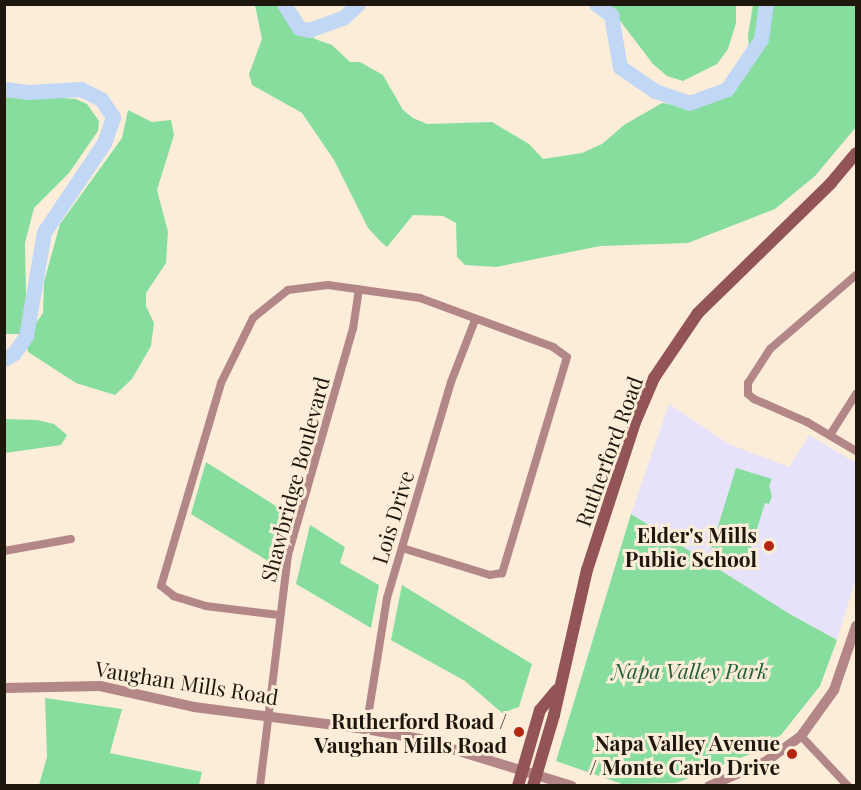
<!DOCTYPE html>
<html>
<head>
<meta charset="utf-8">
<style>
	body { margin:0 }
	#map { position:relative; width:861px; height:790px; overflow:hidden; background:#fcedd9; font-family:"Playfair Display",serif }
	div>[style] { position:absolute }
	.education>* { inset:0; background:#e5e2f9 }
	.green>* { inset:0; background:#86dd9e }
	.river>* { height:15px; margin:-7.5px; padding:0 7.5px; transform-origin:7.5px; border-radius:7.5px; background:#c1d7f6 }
	.minor>* { height:8px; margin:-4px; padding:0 4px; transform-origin:4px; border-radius:4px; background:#b38687 }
	.tertiary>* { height:10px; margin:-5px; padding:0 5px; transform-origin:5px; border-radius:5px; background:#b38687 }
	.secondary>* { height:12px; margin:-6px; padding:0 6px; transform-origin:6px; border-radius:6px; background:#925457 }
	.dots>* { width:16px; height:16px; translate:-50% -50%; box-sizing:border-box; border:3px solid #fcedd9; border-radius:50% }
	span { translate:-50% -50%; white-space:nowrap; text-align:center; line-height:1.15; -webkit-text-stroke:6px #fcedd9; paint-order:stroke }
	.street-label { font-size:21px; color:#1e170e }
	.poi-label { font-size:21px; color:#1e170e; font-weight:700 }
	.right { translate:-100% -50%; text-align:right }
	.park-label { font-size:21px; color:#225f37; font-style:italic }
	.frame { position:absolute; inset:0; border:6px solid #1e170e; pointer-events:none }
</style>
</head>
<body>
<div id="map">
	<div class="education">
		<div style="clip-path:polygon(669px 404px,729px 444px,789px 467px,809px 435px,856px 463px,856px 578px,837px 640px,788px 613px,631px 514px)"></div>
	</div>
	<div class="green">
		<div style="clip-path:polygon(255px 5px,286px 5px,295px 21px,315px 39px,332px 45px,350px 62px,360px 62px,383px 75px,403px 110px,413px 118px,427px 124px,492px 122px,529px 144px,543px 159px,582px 153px,602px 144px,624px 125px,662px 103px,675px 105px,717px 97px,734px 87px,750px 65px,748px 35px,753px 5px,856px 5px,856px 127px,815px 176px,775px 209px,688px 243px,600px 246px,496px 267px,465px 265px,457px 257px,456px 223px,443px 216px,413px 215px,387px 247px,382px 243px,368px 228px,334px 160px,302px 113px,252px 85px,249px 74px,262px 39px)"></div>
		<div style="clip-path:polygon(608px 5px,736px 5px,736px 23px,728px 49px,717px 64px,683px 81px,667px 76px,653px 64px)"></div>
		<div style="clip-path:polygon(5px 94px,76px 99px,87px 104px,99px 121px,98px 131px,69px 173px,34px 208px,25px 243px,26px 297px,20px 334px,5px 334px)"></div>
		<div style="clip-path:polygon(128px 110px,152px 122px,171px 120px,174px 135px,157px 190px,168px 232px,166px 263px,146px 293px,146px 306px,154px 323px,151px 346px,132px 379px,115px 395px,76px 383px,28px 352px,25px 339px,43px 313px,44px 282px,60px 224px,122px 138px)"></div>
		<div style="clip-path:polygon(5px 419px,37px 420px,54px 424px,67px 435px,61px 445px,5px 453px)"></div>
		<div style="clip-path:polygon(206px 462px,287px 513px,271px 563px,191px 514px)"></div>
		<div style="clip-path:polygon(736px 468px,772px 479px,769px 486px,772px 496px,769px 504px,765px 503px,745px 567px,722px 560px,711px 549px)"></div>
		<div style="clip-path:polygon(631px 514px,788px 613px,837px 640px,820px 686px,781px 735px,753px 753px,676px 783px,622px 784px,556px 761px)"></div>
		<div style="clip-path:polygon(310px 525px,345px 547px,340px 563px,379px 585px,371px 628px,296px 584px)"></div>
		<div style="clip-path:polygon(402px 585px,532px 664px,519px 707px,510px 710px,508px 718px,465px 681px,391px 640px)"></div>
		<div style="clip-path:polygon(45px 698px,122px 709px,110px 753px,202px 772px,199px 785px,39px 785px,47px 757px)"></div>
	</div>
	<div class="river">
		<div style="left:284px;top:4px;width:28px;rotate:58deg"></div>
		<div style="left:299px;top:28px;width:10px;rotate:11deg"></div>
		<div style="left:309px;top:30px;width:37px;rotate:-20deg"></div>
		<div style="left:344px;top:17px;width:19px;rotate:-43deg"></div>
		<div style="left:596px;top:4px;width:19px;rotate:36deg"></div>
		<div style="left:611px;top:15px;width:53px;rotate:80.2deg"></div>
		<div style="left:620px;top:67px;width:42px;rotate:34.4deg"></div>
		<div style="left:655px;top:91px;width:36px;rotate:19deg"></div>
		<div style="left:689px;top:103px;width:40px;rotate:-20.2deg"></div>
		<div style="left:727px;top:89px;width:60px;rotate:-55.8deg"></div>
		<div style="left:761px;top:39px;width:35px;rotate:-82deg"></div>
		<div style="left:4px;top:89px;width:25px;rotate:7deg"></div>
		<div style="left:29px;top:92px;width:52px;rotate:-3.3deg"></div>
		<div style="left:81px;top:89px;width:22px;rotate:27deg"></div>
		<div style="left:101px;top:99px;width:22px;rotate:56deg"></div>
		<div style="left:113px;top:117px;width:28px;rotate:109deg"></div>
		<div style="left:104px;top:143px;width:107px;rotate:124deg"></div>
		<div style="left:44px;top:232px;width:106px;rotate:99.8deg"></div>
		<div style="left:26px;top:336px;width:21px;rotate:125deg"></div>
		<div style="left:14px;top:353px;width:12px;rotate:149deg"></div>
	</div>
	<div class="minor">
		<div style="left:856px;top:275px;width:113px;rotate:139.3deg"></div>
		<div style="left:770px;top:349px;width:40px;rotate:122.9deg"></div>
		<div style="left:748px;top:383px;width:11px;rotate:90deg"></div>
		<div style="left:748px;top:394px;width:8px;rotate:40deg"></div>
		<div style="left:754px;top:399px;width:58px;rotate:23.5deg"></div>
		<div style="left:807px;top:422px;width:57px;rotate:30.6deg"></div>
		<div style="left:830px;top:435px;width:49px;rotate:-57.6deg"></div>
		<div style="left:4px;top:551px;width:68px;rotate:-10.2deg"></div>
		<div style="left:279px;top:615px;width:74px;rotate:-173deg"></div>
		<div style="left:206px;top:606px;width:34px;rotate:-163deg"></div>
		<div style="left:174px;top:596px;width:16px;rotate:-142deg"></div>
		<div style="left:161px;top:586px;width:212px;rotate:-73.5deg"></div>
		<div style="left:221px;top:383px;width:72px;rotate:-63.8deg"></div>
		<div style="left:253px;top:318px;width:45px;rotate:-38.7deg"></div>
		<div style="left:288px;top:290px;width:40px;rotate:-7.1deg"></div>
		<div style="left:328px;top:285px;width:93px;rotate:8deg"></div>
		<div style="left:420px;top:298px;width:142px;rotate:20.2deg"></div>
		<div style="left:553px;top:347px;width:17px;rotate:36deg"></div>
		<div style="left:567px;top:357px;width:226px;rotate:106.7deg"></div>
		<div style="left:502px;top:573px;width:12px;rotate:171deg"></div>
		<div style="left:490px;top:575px;width:92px;rotate:-162.9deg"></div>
		<div style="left:366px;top:729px;width:133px;rotate:-80.9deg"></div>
		<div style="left:387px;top:598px;width:225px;rotate:-73.5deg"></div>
		<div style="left:451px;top:382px;width:66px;rotate:-68.8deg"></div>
		<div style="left:801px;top:736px;width:69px;rotate:46.8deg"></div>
		<div style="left:260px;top:786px;width:233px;rotate:-83.1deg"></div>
		<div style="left:288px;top:555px;width:235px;rotate:-74deg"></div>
		<div style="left:353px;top:329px;width:40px;rotate:-81.5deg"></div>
	</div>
	<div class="tertiary">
		<div style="left:4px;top:688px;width:96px;rotate:-1.2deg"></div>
		<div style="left:100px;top:686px;width:96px;rotate:12.6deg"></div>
		<div style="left:194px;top:707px;width:173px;rotate:7.3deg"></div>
		<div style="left:366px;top:729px;width:55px;rotate:10.5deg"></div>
		<div style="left:420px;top:739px;width:159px;rotate:17.2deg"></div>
		<div style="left:709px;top:786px;width:61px;rotate:-23.2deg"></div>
		<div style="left:765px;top:762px;width:44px;rotate:-35.8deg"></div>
		<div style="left:801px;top:736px;width:57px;rotate:-54.3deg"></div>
		<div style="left:834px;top:690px;width:68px;rotate:-71deg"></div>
	</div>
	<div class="secondary">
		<div style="left:518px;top:786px;width:79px;rotate:-73.9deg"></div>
		<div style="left:540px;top:710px;width:26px;rotate:-50deg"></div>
		<div style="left:533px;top:786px;width:74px;rotate:-73.5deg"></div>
		<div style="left:554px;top:715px;width:149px;rotate:-77.2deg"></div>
		<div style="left:587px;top:570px;width:156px;rotate:-72deg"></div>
		<div style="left:635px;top:422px;width:48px;rotate:-66.6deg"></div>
		<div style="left:654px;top:378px;width:78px;rotate:-55.9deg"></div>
		<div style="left:698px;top:313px;width:186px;rotate:-44.3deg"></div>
		<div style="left:831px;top:183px;width:39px;rotate:-50deg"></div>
	</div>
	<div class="dots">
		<div style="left:769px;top:546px;background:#b32610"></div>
		<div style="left:519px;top:732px;background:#b32610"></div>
		<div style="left:792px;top:754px;background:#b32610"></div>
	</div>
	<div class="street-label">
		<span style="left:608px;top:451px;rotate:-70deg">Rutherford Road</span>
		<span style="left:294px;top:479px;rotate:-75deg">Shawbridge Boulevard</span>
		<span style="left:392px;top:517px;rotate:-73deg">Lois Drive</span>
		<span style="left:187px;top:682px;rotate:9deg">Vaughan Mills Road</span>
	</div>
	<div class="poi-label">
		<span class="right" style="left:757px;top:546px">Elder's Mills<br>Public School</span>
		<span class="right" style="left:507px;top:732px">Rutherford Road /<br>Vaughan Mills Road</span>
		<span class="right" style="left:780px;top:754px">Napa Valley Avenue<br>/ Monte Carlo Drive</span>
	</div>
	<div class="park-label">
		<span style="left:690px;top:670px">Napa Valley Park</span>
	</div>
	<div class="frame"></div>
</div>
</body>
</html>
